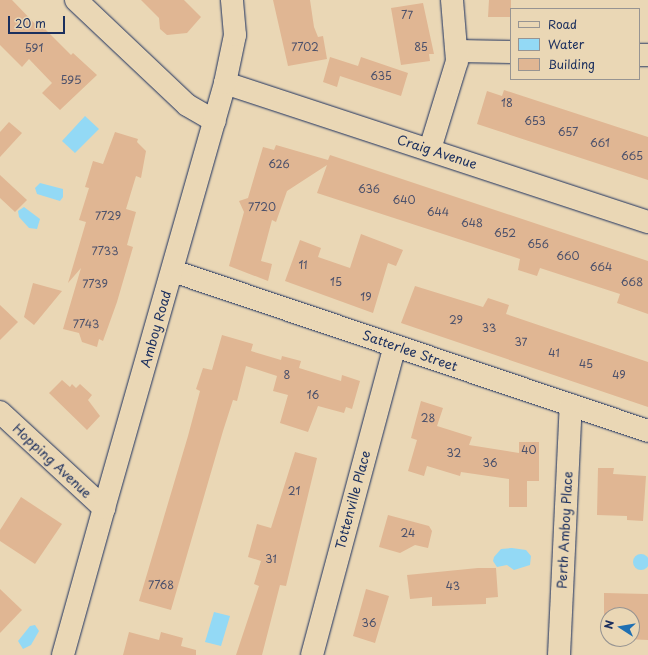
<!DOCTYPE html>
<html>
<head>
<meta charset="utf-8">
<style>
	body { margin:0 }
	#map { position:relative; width:648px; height:655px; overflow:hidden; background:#ead7b5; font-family:"Playpen Sans",sans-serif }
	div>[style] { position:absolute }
	.water>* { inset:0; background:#93d9f5 }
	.round { border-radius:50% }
	.building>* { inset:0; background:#e0b693 }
	.roads { filter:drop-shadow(0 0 1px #1b2f5e) drop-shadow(0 0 1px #1b2f5e) }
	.minor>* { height:22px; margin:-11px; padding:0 11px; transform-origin:11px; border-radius:11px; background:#ead7b5 }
	.tertiary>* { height:22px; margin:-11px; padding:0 11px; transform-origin:11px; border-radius:11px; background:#ead7b5 }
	span { translate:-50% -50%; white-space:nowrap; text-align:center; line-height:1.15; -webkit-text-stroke:3px #ead7b5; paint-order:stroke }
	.number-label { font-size:11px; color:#4c516b }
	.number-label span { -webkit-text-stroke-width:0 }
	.street-label { font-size:13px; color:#1b2f5e }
	.legend { position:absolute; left:510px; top:8px; width:130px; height:72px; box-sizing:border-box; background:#ead7b5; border:1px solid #979492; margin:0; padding:5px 7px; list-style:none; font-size:12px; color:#1b2f5e }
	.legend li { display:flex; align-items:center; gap:8px; height:20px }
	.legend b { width:20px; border:1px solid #979492 }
	.north { position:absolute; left:600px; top:607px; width:40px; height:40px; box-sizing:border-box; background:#ead7b5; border:1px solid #979492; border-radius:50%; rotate:282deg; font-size:11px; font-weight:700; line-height:16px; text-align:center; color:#1b2f5e }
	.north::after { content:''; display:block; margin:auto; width:14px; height:18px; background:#1f6fb2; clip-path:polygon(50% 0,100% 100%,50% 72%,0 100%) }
	.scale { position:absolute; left:8px; top:16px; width:57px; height:18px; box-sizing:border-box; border:2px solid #1b2f5e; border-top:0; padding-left:5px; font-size:12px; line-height:14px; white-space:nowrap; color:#1b2f5e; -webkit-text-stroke:3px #ead7b5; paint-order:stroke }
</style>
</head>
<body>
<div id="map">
	<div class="water">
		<div style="clip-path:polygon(85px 116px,99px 129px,75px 153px,62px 141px)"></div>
		<div style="clip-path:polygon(40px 183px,63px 189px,63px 197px,60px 201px,37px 194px,35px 188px)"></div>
		<div style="clip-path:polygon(24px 207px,40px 219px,37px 229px,29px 228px,19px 217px,18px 211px)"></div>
		<div style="clip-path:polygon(512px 548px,526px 550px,531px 556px,530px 565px,514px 570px,507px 565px,497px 567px,493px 561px,494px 557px,501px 549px)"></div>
		<div class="round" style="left:633px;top:554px;width:16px;height:16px"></div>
		<div style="clip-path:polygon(214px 612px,230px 616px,221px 646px,205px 642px)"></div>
		<div style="clip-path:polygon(35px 625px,39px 631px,31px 645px,23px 649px,18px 641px,30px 626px)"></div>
	</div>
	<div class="building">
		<div style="clip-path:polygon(0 0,12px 0,38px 27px,40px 24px,71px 55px,73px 53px,97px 75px,60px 110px,42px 93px,52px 83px,29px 59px,22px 67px,0 45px)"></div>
		<div style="clip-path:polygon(141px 0,184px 0,201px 17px,187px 33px,167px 35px,160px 29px,159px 18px)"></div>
		<div style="clip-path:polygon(273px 0,310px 0,314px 27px,318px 37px,323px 36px,327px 59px,288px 66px)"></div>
		<div style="clip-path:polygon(489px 0,511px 0,511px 17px,488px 17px)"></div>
		<div style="clip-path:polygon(423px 3px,434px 54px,429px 54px,430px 61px,401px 65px,391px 8px)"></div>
		<div style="clip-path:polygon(330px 57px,358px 66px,361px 57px,408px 73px,401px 96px,340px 76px,337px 87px,323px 82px)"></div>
		<div style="clip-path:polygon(504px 90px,648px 137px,648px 180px,477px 124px,487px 91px,502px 96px)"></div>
		<div style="clip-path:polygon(9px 122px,22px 133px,0 157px,0 132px)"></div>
		<div style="clip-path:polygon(115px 132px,138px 139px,137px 142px,146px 151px,141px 178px,136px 176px,126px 209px,136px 212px,127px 245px,133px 247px,117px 302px,103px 341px,99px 339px,97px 347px,82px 342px,79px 333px,63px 329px,81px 268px,68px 283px,86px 222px,79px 220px,89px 188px,85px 187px,93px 161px,103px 164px)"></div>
		<div style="clip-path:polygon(276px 145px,328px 160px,330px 155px,648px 261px,648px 314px,617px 303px,620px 294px,540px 268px,537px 276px,518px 270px,520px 259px,317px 193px,327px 165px,287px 191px,276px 222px,272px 220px,261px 261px,272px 264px,268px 281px,229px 266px,244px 212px,239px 201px,248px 198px,263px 147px,274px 150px)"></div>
		<div style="clip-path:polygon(0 175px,27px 200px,15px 212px,0 198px)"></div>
		<div style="clip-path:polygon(361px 234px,403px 250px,396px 266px,388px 263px,373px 313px,285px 281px,300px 240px,321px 248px,318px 257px,350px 268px)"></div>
		<div style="clip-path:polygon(33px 283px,62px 291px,34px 325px,24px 317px)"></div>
		<div style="clip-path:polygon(415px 286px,483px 307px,488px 298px,509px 305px,506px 314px,648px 362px,648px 407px,401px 323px)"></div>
		<div style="clip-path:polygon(0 305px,18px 322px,0 340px)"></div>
		<div style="clip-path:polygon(222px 335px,253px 344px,251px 351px,281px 360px,282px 356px,301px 361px,299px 368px,341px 381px,342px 375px,360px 381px,352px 409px,346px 407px,344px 413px,318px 406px,308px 432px,280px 423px,288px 395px,273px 391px,277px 376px,246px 366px,237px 401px,233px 400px,223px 431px,171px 610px,139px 601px,188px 436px,200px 391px,196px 389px,203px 368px,212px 370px)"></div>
		<div style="clip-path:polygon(62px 380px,70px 387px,72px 384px,76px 388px,80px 384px,92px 395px,88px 400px,100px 416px,87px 430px,49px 393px)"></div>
		<div style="clip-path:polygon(421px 401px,443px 408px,437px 426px,472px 437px,469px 445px,519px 453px,519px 442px,539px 442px,539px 481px,527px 481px,527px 507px,509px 507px,509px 479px,461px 472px,460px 476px,427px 466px,424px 476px,408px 471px,417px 440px,411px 438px)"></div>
		<div style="clip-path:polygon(295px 452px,317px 458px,286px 586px,280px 585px,262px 655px,236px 655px,259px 586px,254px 584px,261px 561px,248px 557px,257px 524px,271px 528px)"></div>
		<div style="clip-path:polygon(598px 468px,614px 468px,613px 474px,646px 476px,643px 521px,627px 520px,627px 516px,597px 515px)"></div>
		<div style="clip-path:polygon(21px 497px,62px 524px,35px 564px,0 541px,0 530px)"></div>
		<div style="clip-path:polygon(388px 515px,429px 526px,432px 531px,428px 548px,415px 545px,400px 553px,379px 547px)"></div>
		<div style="clip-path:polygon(478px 568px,496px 568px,498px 597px,486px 598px,486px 604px,432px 606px,432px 597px,410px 599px,407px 575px)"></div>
		<div style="clip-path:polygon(0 589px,22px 610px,0 633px)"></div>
		<div style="clip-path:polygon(366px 589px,389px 596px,375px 643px,353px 636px)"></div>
		<div style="clip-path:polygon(604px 593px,648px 594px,648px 640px,626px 639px,632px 639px,632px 615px,608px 615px,608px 623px,604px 623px)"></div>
		<div style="clip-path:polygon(129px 632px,159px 640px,161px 632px,183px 638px,181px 646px,196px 650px,196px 655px,123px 655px)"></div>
	</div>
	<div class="roads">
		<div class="minor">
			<div style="left:76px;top:0;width:153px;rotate:43.4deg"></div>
			<div style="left:187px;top:105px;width:32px;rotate:30deg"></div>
			<div style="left:458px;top:51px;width:53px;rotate:1.1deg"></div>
			<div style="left:639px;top:55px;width:9px"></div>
			<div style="left:225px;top:83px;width:445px;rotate:18.2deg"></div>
			<div style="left:430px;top:149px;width:92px;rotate:-72.9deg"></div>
			<div style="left:457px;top:61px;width:61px;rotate:-94.7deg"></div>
			<div style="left:173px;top:271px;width:501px;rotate:18.62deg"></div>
			<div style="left:0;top:412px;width:142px;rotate:42.7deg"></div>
			<div style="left:104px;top:508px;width:153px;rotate:105.6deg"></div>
			<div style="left:312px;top:655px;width:320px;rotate:-75deg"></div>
			<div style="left:559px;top:655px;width:250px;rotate:-87.3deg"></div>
		</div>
		<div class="tertiary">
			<div style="left:104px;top:508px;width:442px;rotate:-74.1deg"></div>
			<div style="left:225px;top:83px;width:49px;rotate:-78.2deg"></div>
			<div style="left:235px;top:35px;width:35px;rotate:-95deg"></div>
		</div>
	</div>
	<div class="number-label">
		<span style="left:407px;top:15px">77</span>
		<span style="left:305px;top:47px">7702</span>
		<span style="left:421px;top:47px">85</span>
		<span style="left:34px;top:48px">591</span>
		<span style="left:381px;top:76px">635</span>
		<span style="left:71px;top:80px">595</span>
		<span style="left:507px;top:103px">18</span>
		<span style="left:535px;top:121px">653</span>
		<span style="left:568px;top:132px">657</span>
		<span style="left:600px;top:143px">661</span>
		<span style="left:632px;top:156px">665</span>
		<span style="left:279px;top:164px">626</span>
		<span style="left:369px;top:189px">636</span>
		<span style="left:404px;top:200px">640</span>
		<span style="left:262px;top:207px">7720</span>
		<span style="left:438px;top:212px">644</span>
		<span style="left:108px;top:216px">7729</span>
		<span style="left:472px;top:223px">648</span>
		<span style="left:505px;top:233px">652</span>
		<span style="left:538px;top:244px">656</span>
		<span style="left:105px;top:251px">7733</span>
		<span style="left:568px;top:256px">660</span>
		<span style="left:303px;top:265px">11</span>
		<span style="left:601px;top:267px">664</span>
		<span style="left:336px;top:282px">15</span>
		<span style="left:632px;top:282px">668</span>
		<span style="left:95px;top:284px">7739</span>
		<span style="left:366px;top:297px">19</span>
		<span style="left:456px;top:320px">29</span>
		<span style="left:86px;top:324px">7743</span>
		<span style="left:489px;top:328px">33</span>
		<span style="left:521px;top:342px">37</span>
		<span style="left:554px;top:353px">41</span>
		<span style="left:586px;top:364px">45</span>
		<span style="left:287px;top:375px">8</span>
		<span style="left:619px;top:375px">49</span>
		<span style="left:313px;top:395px">16</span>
		<span style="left:428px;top:418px">28</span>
		<span style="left:529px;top:450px">40</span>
		<span style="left:454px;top:453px">32</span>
		<span style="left:490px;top:463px">36</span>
		<span style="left:294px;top:491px">21</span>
		<span style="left:408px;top:533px">24</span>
		<span style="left:271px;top:559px">31</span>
		<span style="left:161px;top:585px">7768</span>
		<span style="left:453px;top:586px">43</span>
		<span style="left:369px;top:623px">36</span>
	</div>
	<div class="street-label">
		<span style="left:437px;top:152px;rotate:18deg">Craig Avenue</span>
		<span style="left:156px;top:329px;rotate:-74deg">Amboy Road</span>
		<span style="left:410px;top:351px;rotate:19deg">Satterlee Street</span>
		<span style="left:52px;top:461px;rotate:43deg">Hopping Avenue</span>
		<span style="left:353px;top:500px;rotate:-75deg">Tottenville Place</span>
		<span style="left:565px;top:530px;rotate:-87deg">Perth Amboy Place</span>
	</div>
	<ul class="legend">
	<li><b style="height:5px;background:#ead7b5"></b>Road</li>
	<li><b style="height:11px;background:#93d9f5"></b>Water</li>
	<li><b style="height:11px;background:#e0b693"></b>Building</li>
	</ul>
	<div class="north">N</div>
	<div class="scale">20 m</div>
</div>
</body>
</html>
